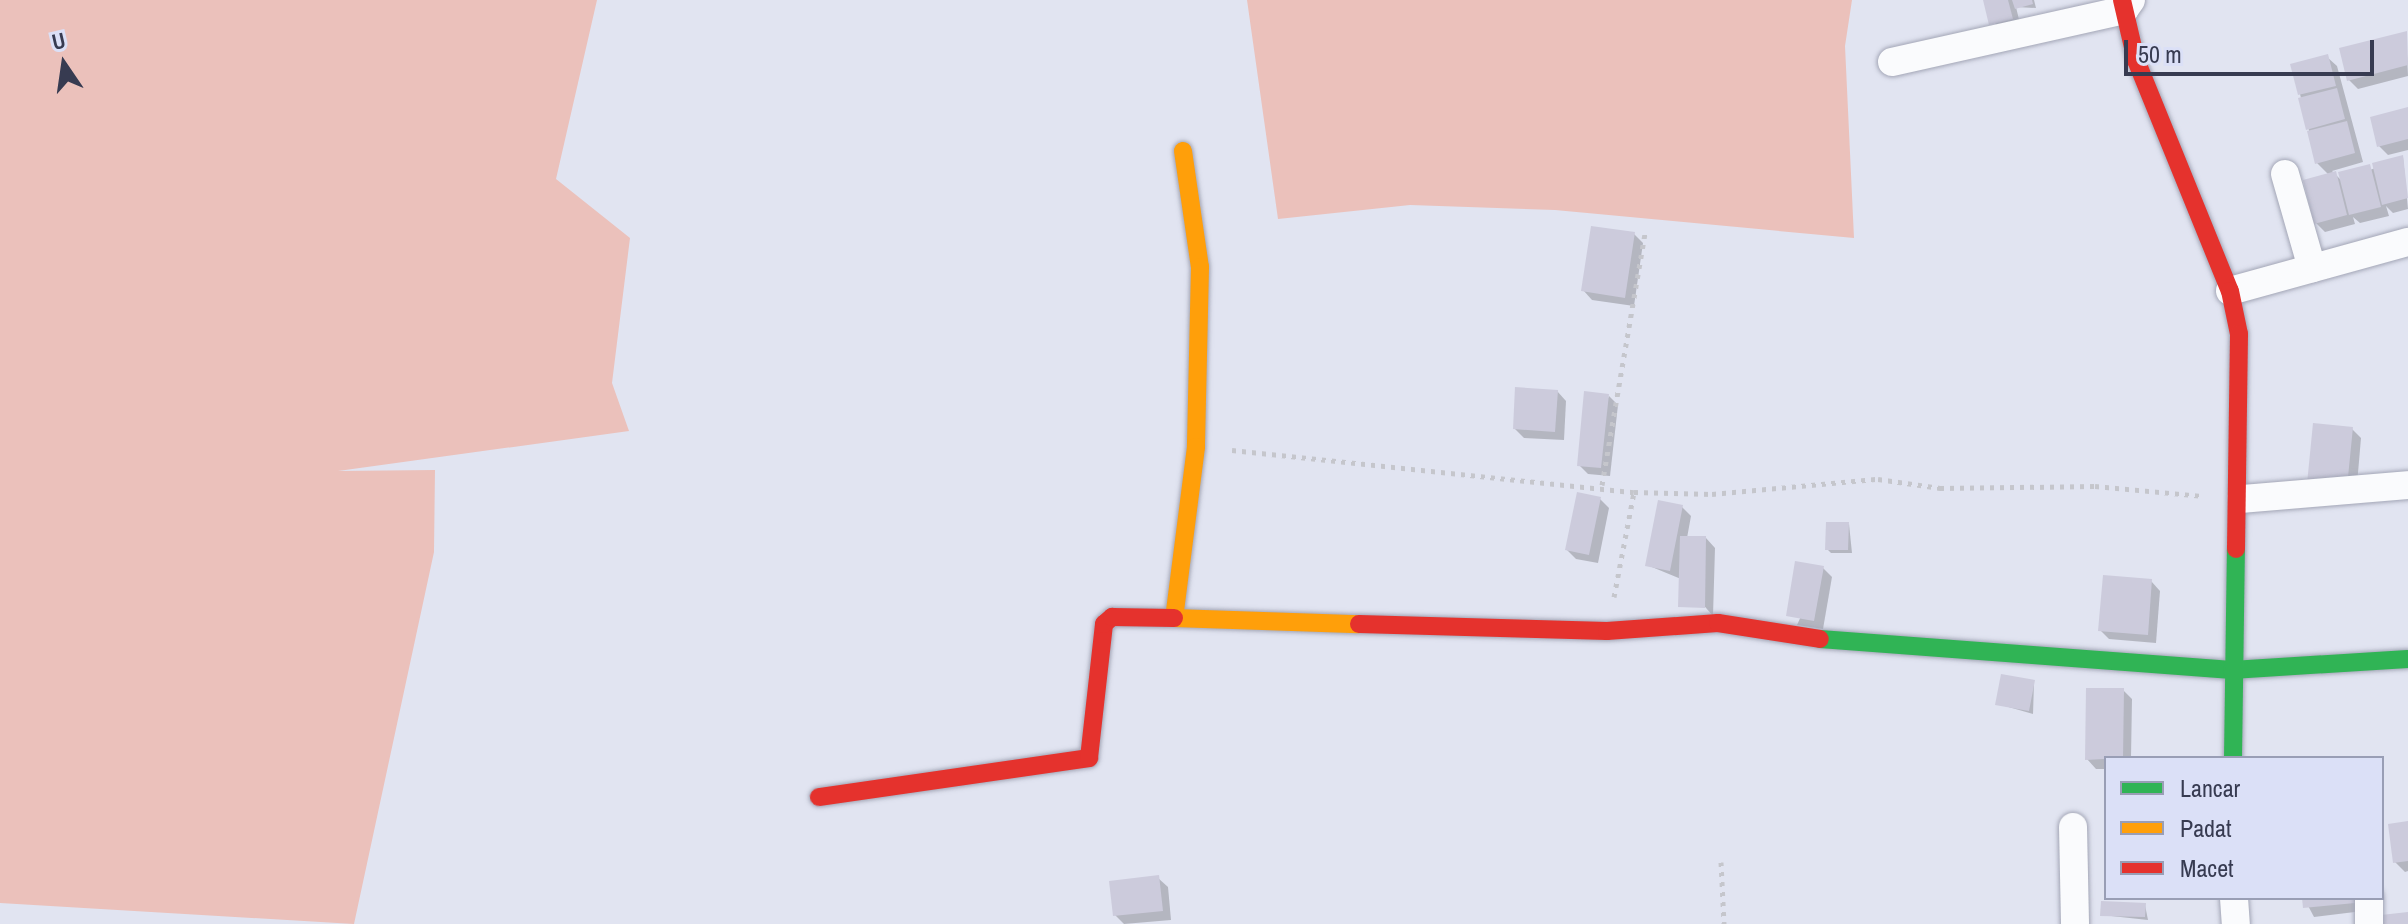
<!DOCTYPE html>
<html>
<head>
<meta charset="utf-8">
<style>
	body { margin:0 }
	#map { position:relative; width:2408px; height:924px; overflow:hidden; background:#e1e4f1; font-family:"Archivo Narrow",sans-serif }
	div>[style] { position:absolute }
	.green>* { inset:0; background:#ebc1bb }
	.shadow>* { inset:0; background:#0003 }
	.building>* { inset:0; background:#cccbdc }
	.path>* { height:5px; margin-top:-2.5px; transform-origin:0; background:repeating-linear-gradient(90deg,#c5c6cc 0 4px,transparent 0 10px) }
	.roads { filter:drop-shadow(0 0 2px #a3a6b6) drop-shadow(0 0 2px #a3a6b6) }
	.street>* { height:28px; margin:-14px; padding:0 14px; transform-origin:14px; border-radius:14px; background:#fafbfd }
	.fast>* { height:18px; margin:-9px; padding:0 9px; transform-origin:9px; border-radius:9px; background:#30b455 }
	.slow>* { height:18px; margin:-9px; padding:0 9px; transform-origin:9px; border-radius:9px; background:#ff9f0a }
	.jam>* { height:18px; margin:-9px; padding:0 9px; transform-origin:9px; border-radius:9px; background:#e5322d }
	span { translate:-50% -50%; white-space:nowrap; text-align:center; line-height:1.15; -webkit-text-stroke:6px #dbe0f7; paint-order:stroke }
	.legend { position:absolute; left:2104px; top:756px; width:280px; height:144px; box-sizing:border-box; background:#dbe0f7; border:2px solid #999eb5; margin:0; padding:10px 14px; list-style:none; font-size:24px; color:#373b51 }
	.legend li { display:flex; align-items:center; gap:16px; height:40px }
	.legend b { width:40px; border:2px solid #999eb5 }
	.north { position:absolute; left:24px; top:24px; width:80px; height:80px; -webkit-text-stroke:6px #dbe0f7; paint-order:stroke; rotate:347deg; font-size:22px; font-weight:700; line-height:32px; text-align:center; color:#373b51 }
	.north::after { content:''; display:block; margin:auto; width:28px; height:36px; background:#373b51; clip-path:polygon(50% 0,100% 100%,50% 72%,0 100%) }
	.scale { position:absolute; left:2124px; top:40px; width:250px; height:36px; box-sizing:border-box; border:4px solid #373b51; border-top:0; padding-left:10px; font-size:24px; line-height:28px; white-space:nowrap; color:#373b51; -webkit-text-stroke:6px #dbe0f7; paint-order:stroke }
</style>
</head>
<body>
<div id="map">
	<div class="green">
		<div style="clip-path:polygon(0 0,597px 0,556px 179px,630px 238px,612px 383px,629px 431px,338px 471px,435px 470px,434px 552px,354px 924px,0 903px)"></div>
		<div style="clip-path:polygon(1247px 0,1852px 0,1845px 46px,1854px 238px,1555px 210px,1410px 205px,1278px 219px)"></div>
	</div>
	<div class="shadow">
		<div style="clip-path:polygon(1985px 0,2034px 0,2036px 8px,2016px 7px,2021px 28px,2000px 34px)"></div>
		<div style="clip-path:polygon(2406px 33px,2408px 76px,2358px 89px,2349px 80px)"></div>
		<div style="clip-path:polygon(2327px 57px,2337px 66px,2363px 162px,2332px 171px,2342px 181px,2403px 157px,2408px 209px,2393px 213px,2386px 206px,2389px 216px,2360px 223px,2353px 217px,2355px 224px,2325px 232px,2316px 223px,2329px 175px,2317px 163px,2300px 94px)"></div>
		<div style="clip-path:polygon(2408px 109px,2408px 150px,2388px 155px,2379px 146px)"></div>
		<div style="clip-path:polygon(1634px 234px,1643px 243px,1634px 306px,1592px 300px,1583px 290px)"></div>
		<div style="clip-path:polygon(1557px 391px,1566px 401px,1564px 440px,1524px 438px,1515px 429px)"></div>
		<div style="clip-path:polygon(1609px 396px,1618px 405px,1610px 476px,1588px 474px,1579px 465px)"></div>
		<div style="clip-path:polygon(2352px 429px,2361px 438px,2356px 496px,2318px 492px)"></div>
		<div style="clip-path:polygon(1600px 499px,1609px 508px,1598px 563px,1576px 559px,1567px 550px)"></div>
		<div style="clip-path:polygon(1682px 507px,1691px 516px,1687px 538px,1706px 538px,1715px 548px,1713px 616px,1681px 579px,1647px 565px)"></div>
		<div style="clip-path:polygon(1849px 524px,1852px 553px,1831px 553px,1827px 549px)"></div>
		<div style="clip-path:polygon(1823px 568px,1832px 577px,1823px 629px,1797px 625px)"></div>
		<div style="clip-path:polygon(2151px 581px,2160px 591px,2156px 643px,2109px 639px,2100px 630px)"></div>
		<div style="clip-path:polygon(2034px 682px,2033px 714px,1998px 704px)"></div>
		<div style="clip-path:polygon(2123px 690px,2132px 699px,2131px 758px,2106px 758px,2106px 769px,2096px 769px,2087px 759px)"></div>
		<div style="clip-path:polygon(2408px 823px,2408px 871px,2405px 872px,2395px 862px)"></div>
		<div style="clip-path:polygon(1158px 878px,1168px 887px,1171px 920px,1124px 924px,1115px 915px)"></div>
		<div style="clip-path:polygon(2304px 898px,2362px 898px,2363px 911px,2314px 917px)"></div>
		<div style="clip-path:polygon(2145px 905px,2148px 920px,2102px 915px)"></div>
	</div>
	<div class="building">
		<div style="clip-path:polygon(1983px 0,2008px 0,2013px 19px,1989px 25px)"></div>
		<div style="clip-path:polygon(2012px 0,2032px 0,2033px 4px,2015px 9px)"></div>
		<div style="clip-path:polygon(2407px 31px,2408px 65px,2347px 81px,2339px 48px)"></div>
		<div style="clip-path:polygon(2328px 54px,2336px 86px,2298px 95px,2290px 64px)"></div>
		<div style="clip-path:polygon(2337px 88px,2345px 119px,2306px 130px,2298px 98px)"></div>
		<div style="clip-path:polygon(2408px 107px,2408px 139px,2377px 147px,2370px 117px)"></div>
		<div style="clip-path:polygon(2347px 121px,2355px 153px,2315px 164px,2307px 131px)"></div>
		<div style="clip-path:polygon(2403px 155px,2408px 198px,2382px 205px,2372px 163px)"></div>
		<div style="clip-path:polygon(2370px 164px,2381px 207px,2349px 215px,2338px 172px)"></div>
		<div style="clip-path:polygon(2336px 171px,2347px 215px,2314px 224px,2303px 180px)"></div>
		<div style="clip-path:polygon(1591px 226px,1635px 232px,1625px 298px,1581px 291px)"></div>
		<div style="clip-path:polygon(1515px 387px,1558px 390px,1555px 432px,1513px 429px)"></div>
		<div style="clip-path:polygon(1584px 391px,1609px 394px,1601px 468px,1577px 466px)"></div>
		<div style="clip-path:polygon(2313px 423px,2353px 427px,2347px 487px,2307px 484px)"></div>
		<div style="clip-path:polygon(1577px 492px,1601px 497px,1589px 555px,1565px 550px)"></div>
		<div style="clip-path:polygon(1658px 500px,1683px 505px,1670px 571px,1645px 566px)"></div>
		<div style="clip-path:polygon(1826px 522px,1849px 522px,1848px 550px,1825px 550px)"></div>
		<div style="clip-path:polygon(1680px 536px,1706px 536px,1705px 608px,1678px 607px)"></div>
		<div style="clip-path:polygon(1795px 561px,1824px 566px,1814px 621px,1786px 616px)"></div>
		<div style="clip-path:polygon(2103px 575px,2152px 579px,2148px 635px,2098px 631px)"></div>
		<div style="clip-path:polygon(2001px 674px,2035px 680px,2029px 711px,1995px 705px)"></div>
		<div style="clip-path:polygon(2086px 688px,2124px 688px,2123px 758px,2085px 760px)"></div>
		<div style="clip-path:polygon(2408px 821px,2408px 861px,2393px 863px,2388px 824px)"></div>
		<div style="clip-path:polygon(1159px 875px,1163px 911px,1113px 916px,1109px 881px)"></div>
		<div style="clip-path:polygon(2302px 898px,2354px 898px,2355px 903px,2303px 908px)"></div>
		<div style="clip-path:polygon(2101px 901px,2146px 903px,2145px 917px,2100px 916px)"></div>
		<div style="clip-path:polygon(2408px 912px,2408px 924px,2382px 924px,2381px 915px)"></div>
	</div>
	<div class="path">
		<div style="left:1232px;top:450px;width:404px;rotate:6deg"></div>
		<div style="left:1634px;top:492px;width:78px;rotate:1.5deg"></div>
		<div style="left:1712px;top:494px;width:167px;rotate:-5.2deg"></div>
		<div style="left:1878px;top:479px;width:63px;rotate:8.3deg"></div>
		<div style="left:1940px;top:488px;width:155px;rotate:-0.7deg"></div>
		<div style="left:2095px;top:486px;width:107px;rotate:5.3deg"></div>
		<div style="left:1602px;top:485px;width:256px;rotate:-80.3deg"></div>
		<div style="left:1614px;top:597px;width:107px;rotate:-79.2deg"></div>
		<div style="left:1721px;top:862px;width:62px;rotate:87.2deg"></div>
	</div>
	<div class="roads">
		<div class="street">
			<div style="left:1892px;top:62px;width:238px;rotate:-12.6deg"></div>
			<div style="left:2124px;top:10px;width:12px;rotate:-55deg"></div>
			<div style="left:2285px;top:174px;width:98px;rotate:74deg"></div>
			<div style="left:2230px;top:291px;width:185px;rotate:-15.4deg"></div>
			<div style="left:2242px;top:499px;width:167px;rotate:-4.8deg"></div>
			<div style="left:2073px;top:827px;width:97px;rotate:88.8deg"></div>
			<div style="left:2234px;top:898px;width:26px;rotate:86deg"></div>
			<div style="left:2369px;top:898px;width:26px;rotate:90deg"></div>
		</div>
		<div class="fast">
			<div style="left:1820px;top:639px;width:413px;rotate:4.3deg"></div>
			<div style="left:2232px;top:670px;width:176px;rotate:-3.6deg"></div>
			<div style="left:2233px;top:758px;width:209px;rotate:-89.2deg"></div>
		</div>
		<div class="slow">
			<div style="left:1183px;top:151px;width:117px;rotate:81.7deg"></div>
			<div style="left:1200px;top:267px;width:180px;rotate:91.3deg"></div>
			<div style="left:1196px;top:447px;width:172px;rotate:97.3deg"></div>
			<div style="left:1174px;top:618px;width:185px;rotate:1.9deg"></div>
		</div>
		<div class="jam">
			<div style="left:2122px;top:0;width:62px;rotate:76.9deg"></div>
			<div style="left:2136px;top:60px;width:249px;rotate:67.9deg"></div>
			<div style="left:2230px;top:291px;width:44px;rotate:78.2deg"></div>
			<div style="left:2239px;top:334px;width:215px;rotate:90.8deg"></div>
			<div style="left:1359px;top:624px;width:248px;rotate:1.6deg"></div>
			<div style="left:1607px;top:631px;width:111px;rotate:-4.1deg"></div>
			<div style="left:1718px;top:623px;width:103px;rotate:8.9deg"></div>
			<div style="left:819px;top:797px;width:273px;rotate:-8.2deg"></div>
			<div style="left:1089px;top:758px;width:135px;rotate:-83.6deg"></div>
			<div style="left:1104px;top:624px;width:11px;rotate:-41deg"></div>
			<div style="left:1112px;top:617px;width:62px;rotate:0.9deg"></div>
		</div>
	</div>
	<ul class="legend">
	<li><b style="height:10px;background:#30b455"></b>Lancar</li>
	<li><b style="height:10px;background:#ff9f0a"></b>Padat</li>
	<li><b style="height:10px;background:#e5322d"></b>Macet</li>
	</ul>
	<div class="north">U</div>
	<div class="scale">50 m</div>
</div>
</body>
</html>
